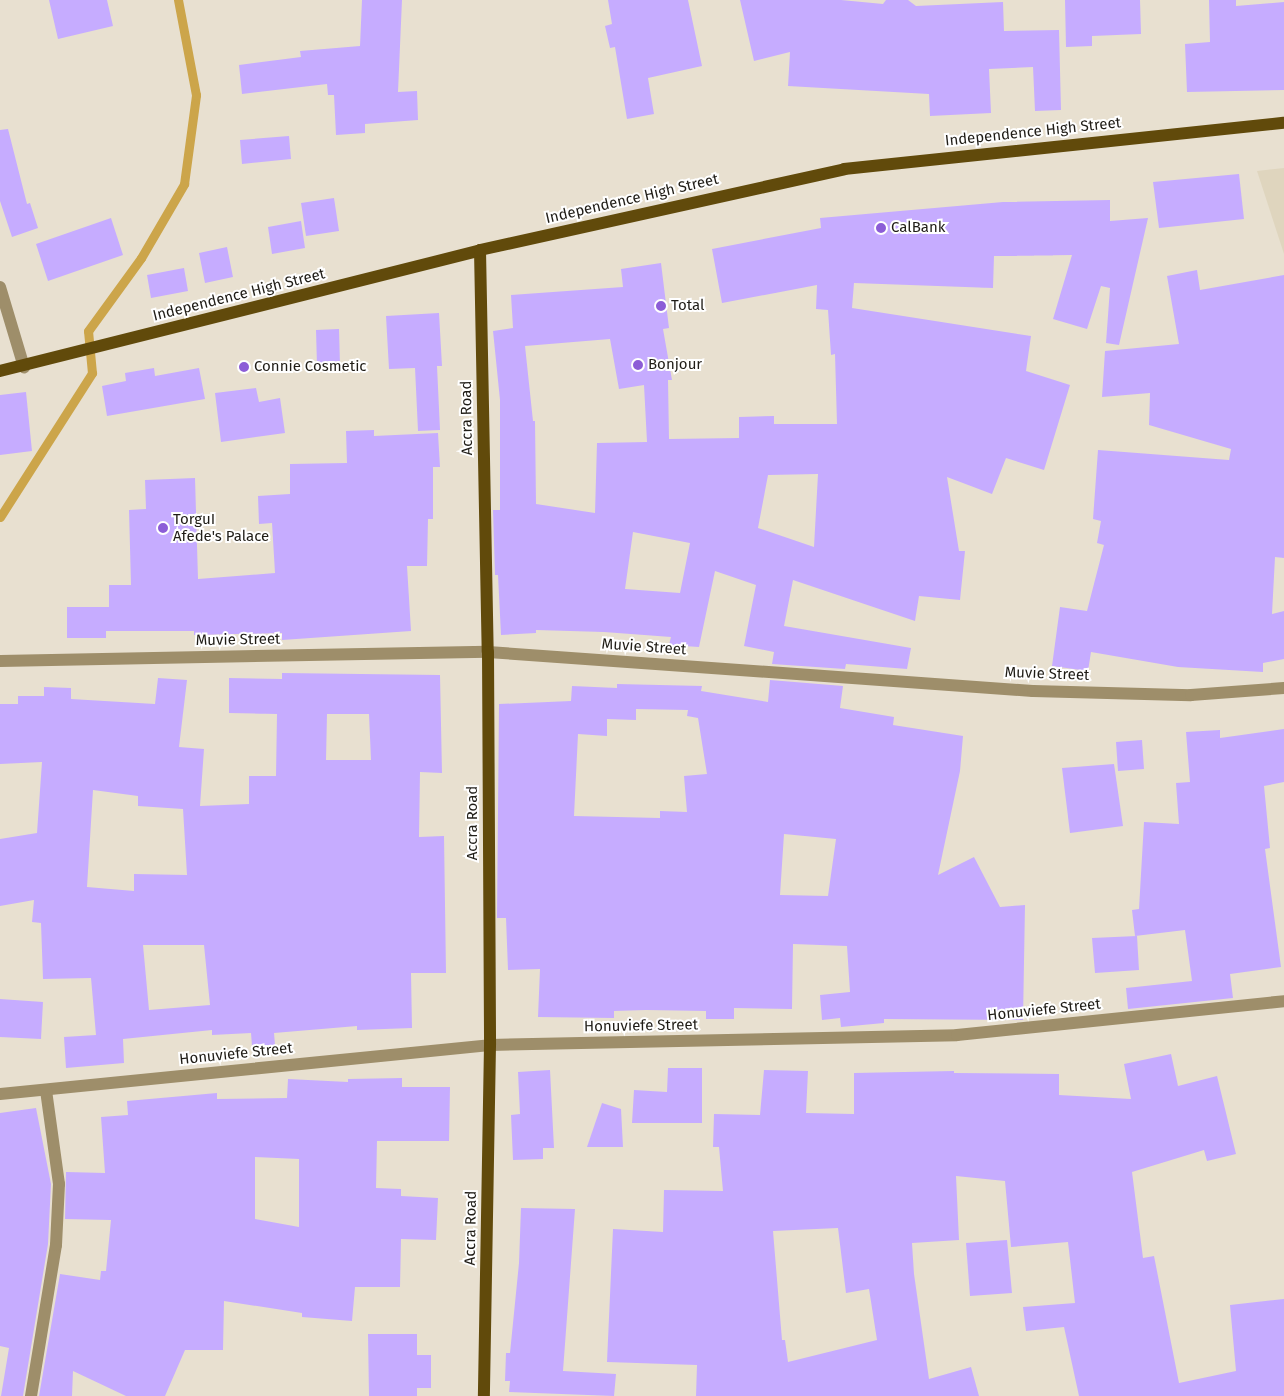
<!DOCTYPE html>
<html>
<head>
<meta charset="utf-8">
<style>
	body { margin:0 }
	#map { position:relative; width:1284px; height:1396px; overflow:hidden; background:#e8e0d0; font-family:"Fira Sans",sans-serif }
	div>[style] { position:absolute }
	.built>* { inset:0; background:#dfd5be }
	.stream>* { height:9px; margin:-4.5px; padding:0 4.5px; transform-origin:4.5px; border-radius:4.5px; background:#cca54a }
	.building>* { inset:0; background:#c6acff }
	.minor>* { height:12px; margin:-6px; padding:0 6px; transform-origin:6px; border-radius:6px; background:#9e8e6a }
	.major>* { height:12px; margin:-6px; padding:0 6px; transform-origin:6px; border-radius:6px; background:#614a0b }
	.dots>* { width:14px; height:14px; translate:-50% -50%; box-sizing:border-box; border:2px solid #fff; border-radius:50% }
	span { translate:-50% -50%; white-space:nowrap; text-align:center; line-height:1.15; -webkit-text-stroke:4px #fff; paint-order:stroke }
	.street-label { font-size:15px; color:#1f1c16 }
	.poi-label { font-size:15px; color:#1f1c16 }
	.left { translate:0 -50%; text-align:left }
</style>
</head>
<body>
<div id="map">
	<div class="built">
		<div style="clip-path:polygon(1284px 168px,1284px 254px,1257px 171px)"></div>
	</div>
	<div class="stream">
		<div style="left:0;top:517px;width:171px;rotate:-57.4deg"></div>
		<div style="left:92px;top:373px;width:42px;rotate:-95.4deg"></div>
		<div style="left:88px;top:331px;width:90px;rotate:-54deg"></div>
		<div style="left:141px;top:258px;width:86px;rotate:-59.8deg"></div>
		<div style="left:184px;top:184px;width:90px;rotate:-82.3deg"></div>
		<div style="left:196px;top:95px;width:97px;rotate:-100.7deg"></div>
	</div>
	<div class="building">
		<div style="clip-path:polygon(49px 0,107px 0,113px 26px,58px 39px)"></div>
		<div style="clip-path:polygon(362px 0,402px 0,398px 92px,417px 91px,418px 120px,365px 124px,365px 133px,336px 135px,334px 95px,328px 95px,327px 84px,242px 94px,239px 65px,301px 57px,300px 51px,360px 46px)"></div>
		<div style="clip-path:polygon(608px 0,688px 0,702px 66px,648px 78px,654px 114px,627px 119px,615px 47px,610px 48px,605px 26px,612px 24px)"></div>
		<div style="clip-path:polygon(740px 0,841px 0,883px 4px,886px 0,908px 0,916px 6px,1003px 2px,1004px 31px,1059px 30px,1061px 110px,1035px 111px,1033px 67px,989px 69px,991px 113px,930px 116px,929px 94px,788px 86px,790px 52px,754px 61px)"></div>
		<div style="clip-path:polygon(1065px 0,1140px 0,1141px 34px,1092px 36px,1092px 46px,1066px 47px)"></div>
		<div style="clip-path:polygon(1209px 0,1236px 0,1236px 6px,1284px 2px,1284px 90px,1187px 92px,1185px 44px,1210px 42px)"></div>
		<div style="clip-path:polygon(8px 129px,27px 204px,30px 203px,38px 228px,12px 237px,0 201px,0 130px)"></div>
		<div style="clip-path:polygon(289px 136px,291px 159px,242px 164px,240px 140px)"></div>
		<div style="clip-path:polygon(1239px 174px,1244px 219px,1159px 228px,1153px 182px)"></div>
		<div style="clip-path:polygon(334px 198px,339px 231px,306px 236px,301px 203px)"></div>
		<div style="clip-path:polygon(evenodd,1110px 200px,1110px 221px,1148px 218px,1119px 345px,1106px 343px,1110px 288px,1101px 286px,1087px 329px,1053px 319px,1072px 255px,994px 256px,993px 288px,854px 283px,852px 308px,1031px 336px,1026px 371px,1070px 385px,1044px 470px,1006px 458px,992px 494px,947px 477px,959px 551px,965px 551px,960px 600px,919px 596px,915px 621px,793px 580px,784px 626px,911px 648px,907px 669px,846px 664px,845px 669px,772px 664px,774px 652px,744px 646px,756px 585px,715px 571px,699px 647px,669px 645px,671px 637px,604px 632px,536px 630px,536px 633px,501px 635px,498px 575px,495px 575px,493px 510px,500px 510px,500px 400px,493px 331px,513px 328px,511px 295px,623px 287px,621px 269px,661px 263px,669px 328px,663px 329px,672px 380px,668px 380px,669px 439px,739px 438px,739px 417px,774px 416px,774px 424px,837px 424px,835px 354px,831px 355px,828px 310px,816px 309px,817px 285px,722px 303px,712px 249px,821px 228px,820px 218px,1003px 202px,1110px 200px,610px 339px,619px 389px,644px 385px,647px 442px,597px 443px,595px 513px,536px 504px,535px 421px,533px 421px,525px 346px,610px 339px,1110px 200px,818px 474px,814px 547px,758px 528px,768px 475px,818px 474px,1110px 200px,633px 532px,690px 543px,680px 593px,625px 589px,633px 532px)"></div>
		<div style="clip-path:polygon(111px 218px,123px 255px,48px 281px,36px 244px)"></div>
		<div style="clip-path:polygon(301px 221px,305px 248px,272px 254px,268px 227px)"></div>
		<div style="clip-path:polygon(227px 247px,233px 277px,205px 283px,199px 253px)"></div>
		<div style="clip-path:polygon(184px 268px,188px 291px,151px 298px,147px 275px)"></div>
		<div style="clip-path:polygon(1197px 270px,1200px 290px,1284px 275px,1284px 558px,1275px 557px,1272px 614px,1284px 611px,1284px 659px,1263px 663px,1263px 672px,1178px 667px,1091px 652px,1088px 671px,1052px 666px,1060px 607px,1087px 611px,1104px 545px,1097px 543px,1101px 521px,1093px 519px,1098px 450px,1229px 460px,1231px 449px,1149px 425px,1150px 393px,1102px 397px,1105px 351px,1179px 344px,1167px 276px)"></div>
		<div style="clip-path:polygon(439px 313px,442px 366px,437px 366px,440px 430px,418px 431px,415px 368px,389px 369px,386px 316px)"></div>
		<div style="clip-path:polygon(339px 329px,340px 365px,317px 366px,316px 330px)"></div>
		<div style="clip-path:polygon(154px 368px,155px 376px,199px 368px,205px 399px,107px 416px,102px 386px,126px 381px,125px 373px)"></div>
		<div style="clip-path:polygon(256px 388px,259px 402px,280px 398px,285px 433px,221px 442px,215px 393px)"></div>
		<div style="clip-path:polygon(26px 392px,32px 451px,0 455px,0 395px)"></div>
		<div style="clip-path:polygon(374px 430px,374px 436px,438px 433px,440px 467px,433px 467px,433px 519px,428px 519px,427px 566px,407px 566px,411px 631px,282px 640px,282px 633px,194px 635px,194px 631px,106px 631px,106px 638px,67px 638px,67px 607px,109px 607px,109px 585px,131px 585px,129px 510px,146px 509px,145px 480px,195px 478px,198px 579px,275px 573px,272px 523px,259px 524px,258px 496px,290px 494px,290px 464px,347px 463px,346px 431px)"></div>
		<div style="clip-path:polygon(evenodd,282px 673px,440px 675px,442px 773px,420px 772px,419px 837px,444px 836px,446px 973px,411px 973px,412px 1028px,357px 1030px,357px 1026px,274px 1033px,275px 1045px,252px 1046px,251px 1033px,212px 1035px,212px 1030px,123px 1039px,124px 1063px,66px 1068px,64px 1037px,96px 1035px,91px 978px,43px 979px,41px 923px,32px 922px,34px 900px,0 906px,0 839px,37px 833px,42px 762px,0 764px,0 704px,18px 704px,18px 696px,44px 696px,44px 687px,71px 688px,71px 699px,155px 704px,158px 678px,187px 680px,179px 747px,204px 749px,200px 806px,249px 804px,249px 776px,276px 776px,277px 714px,229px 713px,229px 678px,282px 679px,282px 673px,327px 714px,369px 714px,371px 760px,326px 760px,327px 714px,282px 673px,93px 790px,138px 796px,138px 806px,183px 809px,187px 875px,134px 874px,134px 891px,87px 887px,93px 790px,282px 673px,143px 945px,204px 945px,210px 1005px,149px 1010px,143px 945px)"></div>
		<div style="clip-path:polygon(evenodd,770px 680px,843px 686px,840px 708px,894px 717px,893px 725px,963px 736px,960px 771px,938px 875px,974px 857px,1000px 907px,1025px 905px,1023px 1020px,884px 1019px,884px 1023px,841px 1027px,840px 1018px,822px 1020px,820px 995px,850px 992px,847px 946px,793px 944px,792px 1009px,734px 1008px,734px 1019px,706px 1019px,706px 1011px,646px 1010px,614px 1011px,614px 1018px,538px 1017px,540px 969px,508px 970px,506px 918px,497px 918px,499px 704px,571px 701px,572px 686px,617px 688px,617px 684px,702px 686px,701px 691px,768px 702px,770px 680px,636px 709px,688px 710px,687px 716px,698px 718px,707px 774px,684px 776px,687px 812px,660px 811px,660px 818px,574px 816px,578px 734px,607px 736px,607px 719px,636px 720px,636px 709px,770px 680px,784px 834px,836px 839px,828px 896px,780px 895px,784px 834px)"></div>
		<div style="clip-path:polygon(1284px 729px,1284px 782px,1264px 786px,1270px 848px,1265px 849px,1281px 967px,1230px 974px,1233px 998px,1128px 1009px,1126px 988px,1192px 981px,1185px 930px,1135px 936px,1132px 910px,1139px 909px,1144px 822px,1179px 824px,1176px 783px,1190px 782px,1186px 732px,1220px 730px,1220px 738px)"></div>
		<div style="clip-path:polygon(1142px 740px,1144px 769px,1118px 771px,1116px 742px)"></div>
		<div style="clip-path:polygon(1114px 764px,1123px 826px,1070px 833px,1062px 768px)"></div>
		<div style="clip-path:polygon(1137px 936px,1139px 970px,1095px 973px,1092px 938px)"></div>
		<div style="clip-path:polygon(0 999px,43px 1002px,41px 1039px,0 1037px)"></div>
		<div style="clip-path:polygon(evenodd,1171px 1054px,1178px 1086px,1217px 1076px,1236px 1154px,1207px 1161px,1204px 1150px,1132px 1172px,1143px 1258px,1154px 1256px,1179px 1383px,1236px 1371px,1230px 1305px,1284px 1299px,1284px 1396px,1079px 1396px,1064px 1327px,1026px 1331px,1023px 1307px,1075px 1303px,1068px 1242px,1011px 1247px,1005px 1181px,956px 1176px,959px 1240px,912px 1243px,914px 1274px,929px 1379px,971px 1367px,979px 1396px,696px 1396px,697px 1365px,607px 1362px,613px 1229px,663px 1232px,664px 1190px,723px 1191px,719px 1147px,713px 1147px,714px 1114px,760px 1115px,764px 1070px,808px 1071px,806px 1113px,854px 1114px,854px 1073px,954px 1071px,954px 1073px,1059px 1074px,1059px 1095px,1131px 1099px,1124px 1064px,1171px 1054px,838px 1228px,846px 1293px,869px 1289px,877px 1340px,788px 1362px,785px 1340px,782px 1340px,773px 1231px,838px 1228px)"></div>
		<div style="clip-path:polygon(668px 1068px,702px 1068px,702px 1123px,632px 1123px,634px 1090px,667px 1092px)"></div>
		<div style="clip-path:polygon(550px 1070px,554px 1148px,543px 1148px,543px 1159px,513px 1160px,511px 1115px,520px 1114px,518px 1072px)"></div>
		<div style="clip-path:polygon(evenodd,402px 1078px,402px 1087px,450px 1087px,449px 1141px,377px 1141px,376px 1188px,401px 1189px,401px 1196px,438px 1198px,436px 1240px,401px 1239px,400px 1287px,355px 1287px,352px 1321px,302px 1317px,302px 1313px,224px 1301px,223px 1350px,185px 1350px,165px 1396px,126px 1396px,73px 1371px,72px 1396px,39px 1396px,60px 1274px,100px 1280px,101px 1271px,106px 1271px,111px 1220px,65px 1219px,66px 1172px,105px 1173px,101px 1117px,128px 1115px,127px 1101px,217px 1093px,217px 1099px,287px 1098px,288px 1079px,348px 1082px,348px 1079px,402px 1078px,255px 1157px,299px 1159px,299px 1227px,255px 1219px,255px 1157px)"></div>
		<div style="clip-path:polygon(602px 1103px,621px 1109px,623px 1147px,587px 1147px)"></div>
		<div style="clip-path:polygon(36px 1108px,51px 1184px,48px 1244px,23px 1396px,1px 1396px,9px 1348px,0 1346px,0 1113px)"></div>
		<div style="clip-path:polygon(521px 1208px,575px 1209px,563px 1371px,616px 1374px,614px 1396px,509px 1392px,510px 1381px,505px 1381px,506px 1353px,510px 1353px,519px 1263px)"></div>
		<div style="clip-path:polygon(1007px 1240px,1012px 1293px,970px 1296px,966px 1243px)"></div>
		<div style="clip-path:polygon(368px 1334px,417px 1334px,417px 1355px,431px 1355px,431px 1388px,417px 1388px,417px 1396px,369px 1396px)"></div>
	</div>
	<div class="minor">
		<div style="left:0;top:287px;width:84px;rotate:73.3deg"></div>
		<div style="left:0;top:661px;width:488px;rotate:-1.1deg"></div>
		<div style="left:488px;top:652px;width:546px;rotate:4.09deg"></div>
		<div style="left:1033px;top:691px;width:158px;rotate:1.5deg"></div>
		<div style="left:1191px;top:695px;width:93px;rotate:-4.3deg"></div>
		<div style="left:0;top:1094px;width:492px;rotate:-5.7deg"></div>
		<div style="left:490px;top:1045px;width:467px;rotate:-1.2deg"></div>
		<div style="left:957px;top:1035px;width:329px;rotate:-5.9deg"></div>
		<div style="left:31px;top:1396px;width:153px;rotate:-80.6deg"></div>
		<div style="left:56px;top:1245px;width:61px;rotate:-87.2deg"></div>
		<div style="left:59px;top:1184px;width:95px;rotate:-97.9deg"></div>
	</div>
	<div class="major">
		<div style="left:480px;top:250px;width:402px;rotate:88.9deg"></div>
		<div style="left:488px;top:652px;width:393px;rotate:89.7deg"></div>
		<div style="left:490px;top:1045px;width:351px;rotate:91deg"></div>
		<div style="left:0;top:371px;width:495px;rotate:-14.1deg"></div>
		<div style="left:480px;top:250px;width:373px;rotate:-12.5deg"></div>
		<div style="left:844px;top:169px;width:442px;rotate:-6deg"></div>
	</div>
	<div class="dots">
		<div style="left:881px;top:228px;background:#8c5dd7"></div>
		<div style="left:661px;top:306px;background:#8c5dd7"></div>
		<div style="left:638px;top:365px;background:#8c5dd7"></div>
		<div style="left:244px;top:367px;background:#8c5dd7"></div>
		<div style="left:163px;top:528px;background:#8c5dd7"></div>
	</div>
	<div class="street-label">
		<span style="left:1033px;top:132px;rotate:-6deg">Independence High Street</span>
		<span style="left:632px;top:199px;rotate:-13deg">Independence High Street</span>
		<span style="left:239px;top:295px;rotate:-14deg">Independence High Street</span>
		<span style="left:467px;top:418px;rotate:-91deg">Accra Road</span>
		<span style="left:238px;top:640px;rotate:-1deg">Muvie Street</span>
		<span style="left:644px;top:647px;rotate:4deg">Muvie Street</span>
		<span style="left:1047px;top:674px;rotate:2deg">Muvie Street</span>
		<span style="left:473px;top:823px;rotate:-90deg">Accra Road</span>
		<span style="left:1044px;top:1010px;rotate:-6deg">Honuviefe Street</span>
		<span style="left:641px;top:1026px;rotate:-1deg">Honuviefe Street</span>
		<span style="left:236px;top:1054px;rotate:-6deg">Honuviefe Street</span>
		<span style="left:471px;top:1228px;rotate:-89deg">Accra Road</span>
	</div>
	<div class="poi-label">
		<span class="left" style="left:891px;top:228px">CalBank</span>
		<span class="left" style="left:671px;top:306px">Total</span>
		<span class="left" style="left:648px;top:365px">Bonjour</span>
		<span class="left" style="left:254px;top:367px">Connie Cosmetic</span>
		<span class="left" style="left:173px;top:528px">TorguI<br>Afede's Palace</span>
	</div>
</div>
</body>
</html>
